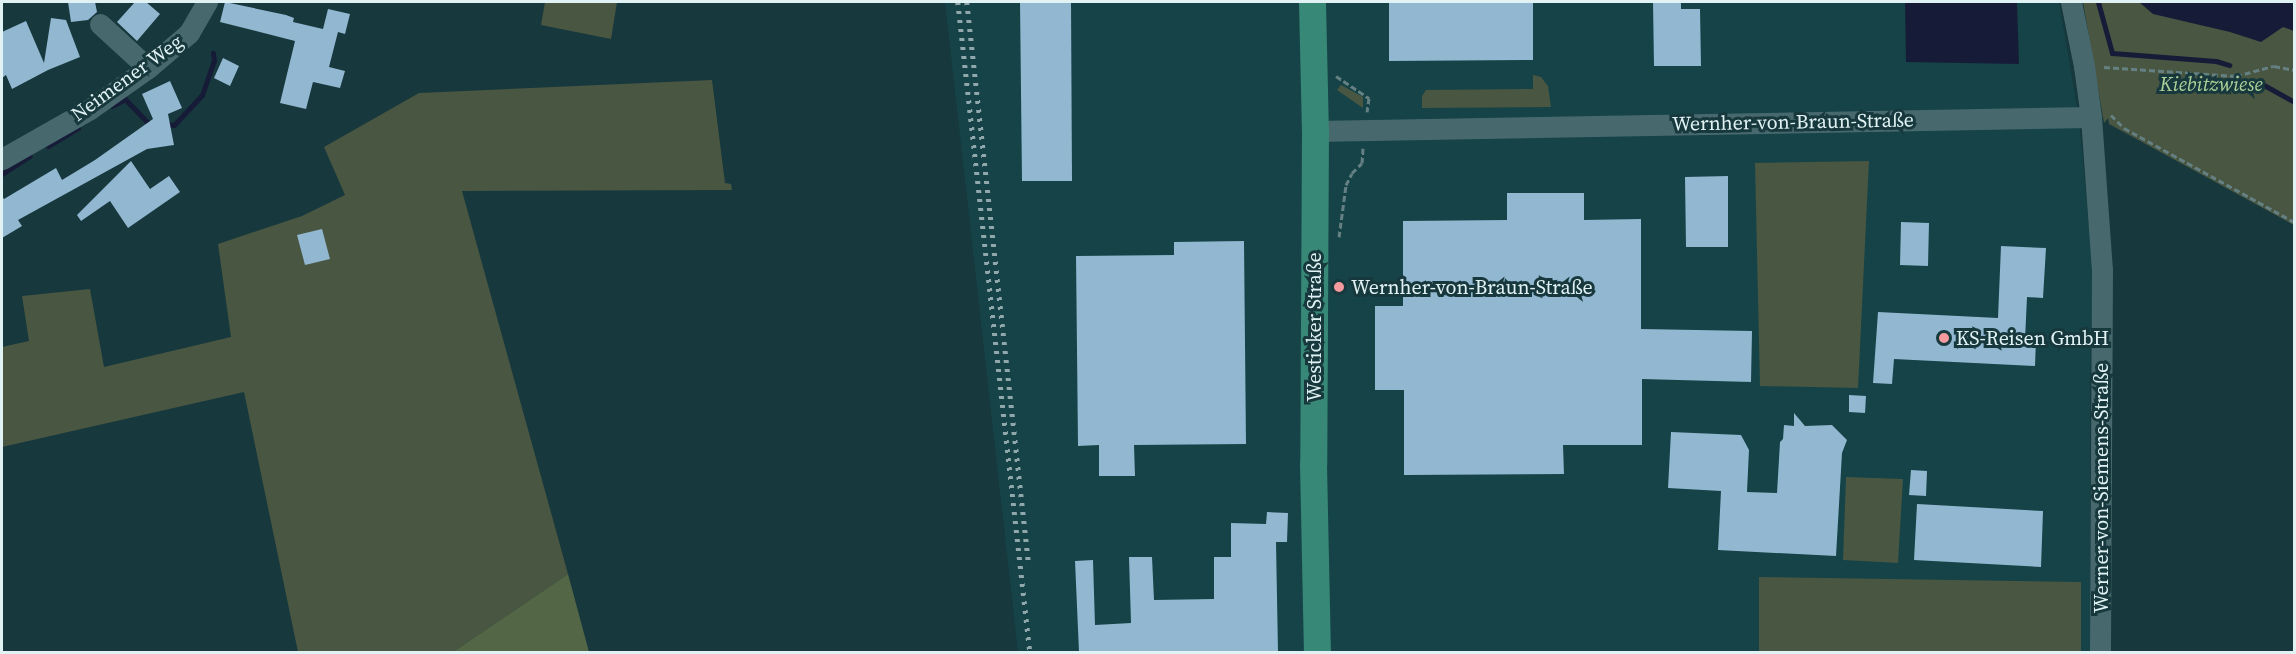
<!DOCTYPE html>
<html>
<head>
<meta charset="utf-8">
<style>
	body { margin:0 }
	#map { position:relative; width:2296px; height:654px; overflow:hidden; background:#17383c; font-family:"Source Serif 4",serif }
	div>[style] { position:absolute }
	.built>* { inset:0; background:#154347 }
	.green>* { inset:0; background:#495642 }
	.forest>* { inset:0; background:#536747 }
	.water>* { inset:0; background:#161c38 }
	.stream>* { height:5px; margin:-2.5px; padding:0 2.5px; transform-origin:2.5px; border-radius:2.5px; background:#161c38 }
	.building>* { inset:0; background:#92b7d0 }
	.path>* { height:3px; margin-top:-1.5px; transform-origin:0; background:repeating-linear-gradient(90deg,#658083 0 6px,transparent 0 9px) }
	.minor>* { height:21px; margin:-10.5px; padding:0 10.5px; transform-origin:10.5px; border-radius:10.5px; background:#47696d }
	.major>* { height:27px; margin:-13.5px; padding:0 13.5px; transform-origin:13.5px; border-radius:13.5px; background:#378876 }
	.rail>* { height:4.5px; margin-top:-2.25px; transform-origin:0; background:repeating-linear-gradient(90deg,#90a8ab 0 3px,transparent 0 9px) }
	.dots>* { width:16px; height:16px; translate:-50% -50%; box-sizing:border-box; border:3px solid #17383c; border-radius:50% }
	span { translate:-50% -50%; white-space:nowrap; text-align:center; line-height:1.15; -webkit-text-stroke:6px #17383c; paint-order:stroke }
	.street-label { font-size:20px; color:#e0f2f4 }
	.park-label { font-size:20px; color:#aed19a; font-style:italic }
	.poi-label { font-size:20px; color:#e0f2f4 }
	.left { translate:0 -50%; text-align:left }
	.frame { position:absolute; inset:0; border:3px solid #e0f2f4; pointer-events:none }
</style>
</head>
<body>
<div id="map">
	<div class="built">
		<div style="clip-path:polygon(945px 2px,2059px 2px,2079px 118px,2093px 272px,2090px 386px,2090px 652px,1018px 652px)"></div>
	</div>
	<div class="green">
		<div style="clip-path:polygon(545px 2px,617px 2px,611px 39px,541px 25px)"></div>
		<div style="clip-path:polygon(2083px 2px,2294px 2px,2294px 225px,2109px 124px,2108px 118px,2104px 123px)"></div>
		<div style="clip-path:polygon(1533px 75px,1541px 77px,1548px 86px,1551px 107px,1422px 108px,1422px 96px,1426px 90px,1533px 89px)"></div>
		<div style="clip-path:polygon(712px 80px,725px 183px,731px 184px,732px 190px,462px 191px,568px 574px,453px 652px,298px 652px,244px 392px,2px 447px,2px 347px,29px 341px,22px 296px,90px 289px,104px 367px,231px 337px,218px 244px,302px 216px,345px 195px,324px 147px,419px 93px)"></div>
		<div style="clip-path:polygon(1341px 85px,1363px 97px,1363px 108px,1337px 90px)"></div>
		<div style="clip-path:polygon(1869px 161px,1858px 388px,1760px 386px,1755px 163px)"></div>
		<div style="clip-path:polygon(1846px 477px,1903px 479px,1898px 563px,1843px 560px)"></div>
		<div style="clip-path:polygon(1759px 577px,2081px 582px,2081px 652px,1759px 652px)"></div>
	</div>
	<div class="forest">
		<div style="clip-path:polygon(568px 574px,589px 652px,453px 652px)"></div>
	</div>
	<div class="water">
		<div style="clip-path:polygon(1905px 2px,2017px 2px,2019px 64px,1906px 62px)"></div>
		<div style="clip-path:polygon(2139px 2px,2294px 2px,2294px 31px,2283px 27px,2261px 42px,2230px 32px,2153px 14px)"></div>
	</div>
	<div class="stream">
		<div style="left:2098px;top:2px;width:53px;rotate:74.6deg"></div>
		<div style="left:2112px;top:53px;width:104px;rotate:4.4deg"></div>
		<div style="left:2216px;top:61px;width:14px;rotate:17deg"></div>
		<div style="left:2262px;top:84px;width:37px;rotate:29deg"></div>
		<div style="left:112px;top:106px;width:15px;rotate:-28deg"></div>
		<div style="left:125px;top:99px;width:35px;rotate:46deg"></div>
		<div style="left:149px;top:124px;width:6px"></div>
		<div style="left:164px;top:124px;width:10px;rotate:6deg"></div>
		<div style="left:174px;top:125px;width:41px;rotate:-47deg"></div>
		<div style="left:202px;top:95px;width:36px;rotate:-71deg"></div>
		<div style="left:214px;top:61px;width:8px;rotate:-97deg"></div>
		<div style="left:48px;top:146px;width:35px;rotate:-31deg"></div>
		<div style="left:2px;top:174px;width:33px;rotate:-33deg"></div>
	</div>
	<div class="building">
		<div style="clip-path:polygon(68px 2px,95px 2px,97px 12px,88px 20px,71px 22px)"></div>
		<div style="clip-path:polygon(135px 2px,146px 2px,160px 14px,137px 41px,117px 22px)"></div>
		<div style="clip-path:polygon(225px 2px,286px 15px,294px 18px,293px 22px,323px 29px,328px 9px,350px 14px,345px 34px,338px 32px,329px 67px,345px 71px,340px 88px,313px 82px,306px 109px,280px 103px,295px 41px,220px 22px)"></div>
		<div style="clip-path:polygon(1020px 2px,1071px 2px,1072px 181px,1022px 181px)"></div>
		<div style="clip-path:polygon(1389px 2px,1533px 2px,1533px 60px,1389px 61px)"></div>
		<div style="clip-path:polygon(1653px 2px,1681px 2px,1681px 9px,1700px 9px,1701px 66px,1654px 66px)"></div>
		<div style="clip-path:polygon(51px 18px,66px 20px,80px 57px,48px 70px,12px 89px,6px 75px,2px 78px,2px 32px,26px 21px,44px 63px)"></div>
		<div style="clip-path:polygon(223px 58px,239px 66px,230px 86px,214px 78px)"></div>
		<div style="clip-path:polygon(170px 81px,182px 108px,168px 114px,174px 145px,147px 149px,18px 220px,22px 226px,2px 238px,2px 196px,4px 199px,56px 168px,62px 180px,95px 160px,153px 119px,142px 94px)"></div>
		<div style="clip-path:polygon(131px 161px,150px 189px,169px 176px,180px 192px,128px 228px,110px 201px,81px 221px,77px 215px)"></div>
		<div style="clip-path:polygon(1728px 176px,1728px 247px,1686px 247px,1685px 177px)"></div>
		<div style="clip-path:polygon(1507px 193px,1584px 193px,1584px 220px,1641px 219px,1641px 329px,1752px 331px,1751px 382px,1642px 379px,1642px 445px,1563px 445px,1564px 474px,1404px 475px,1404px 390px,1375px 390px,1375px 306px,1403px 306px,1403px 221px,1507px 220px)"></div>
		<div style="clip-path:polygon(1901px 222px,1929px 223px,1928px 266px,1900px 265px)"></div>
		<div style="clip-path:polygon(322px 229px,330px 259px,305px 265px,297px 235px)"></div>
		<div style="clip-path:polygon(1244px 241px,1246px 444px,1134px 445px,1135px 476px,1099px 476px,1099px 445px,1078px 446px,1076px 256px,1174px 255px,1174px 242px)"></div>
		<div style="clip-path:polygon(2001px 246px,2046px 248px,2043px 298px,2027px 297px,2025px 340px,2036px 340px,2035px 366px,1894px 359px,1892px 384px,1873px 383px,1878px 312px,1998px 318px)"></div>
		<div style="clip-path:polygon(1849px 395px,1866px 396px,1865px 413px,1849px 412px)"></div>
		<div style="clip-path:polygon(1794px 413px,1805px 426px,1832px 425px,1847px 440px,1842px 453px,1836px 556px,1718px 550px,1721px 491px,1668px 488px,1671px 432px,1741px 435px,1749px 450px,1747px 492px,1777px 493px,1780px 442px,1783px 439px,1784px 425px,1794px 426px)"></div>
		<div style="clip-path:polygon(1911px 470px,1927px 471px,1926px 496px,1909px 495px)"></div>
		<div style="clip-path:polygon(1917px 504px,2043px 511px,2041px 567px,1914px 560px)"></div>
		<div style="clip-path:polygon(1267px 512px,1288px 513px,1287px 542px,1276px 542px,1278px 652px,1079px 652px,1075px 561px,1093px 560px,1095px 625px,1131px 623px,1129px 557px,1152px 557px,1154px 600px,1214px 599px,1214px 557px,1231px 557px,1231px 523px,1266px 524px)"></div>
	</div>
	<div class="path">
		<div style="left:2104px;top:67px;width:132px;rotate:3.9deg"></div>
		<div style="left:2236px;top:76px;width:39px;rotate:-15deg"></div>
		<div style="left:2274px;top:66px;width:20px;rotate:11deg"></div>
		<div style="left:1336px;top:76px;width:40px;rotate:34deg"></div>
		<div style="left:1369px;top:98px;width:14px;rotate:98deg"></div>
		<div style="left:2111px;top:115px;width:18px;rotate:45deg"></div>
		<div style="left:2124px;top:128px;width:194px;rotate:28.9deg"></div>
		<div style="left:1339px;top:237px;width:52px;rotate:-82.3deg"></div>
		<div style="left:1346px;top:185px;width:13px;rotate:-63deg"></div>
		<div style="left:1352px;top:173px;width:14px;rotate:-45deg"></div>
		<div style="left:1362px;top:163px;width:15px;rotate:-86deg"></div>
	</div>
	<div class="minor">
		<div style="left:2071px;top:2px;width:65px;rotate:78.5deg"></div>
		<div style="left:2084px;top:66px;width:51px;rotate:82.2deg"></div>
		<div style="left:2091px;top:117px;width:152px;rotate:85.9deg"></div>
		<div style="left:2102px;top:269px;width:383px;rotate:90.3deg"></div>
		<div style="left:100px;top:24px;width:65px;rotate:42.5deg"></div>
		<div style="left:1315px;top:131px;width:776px;rotate:-1.03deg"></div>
		<div style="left:2px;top:159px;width:101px;rotate:-29.6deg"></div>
		<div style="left:90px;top:109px;width:71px;rotate:-35.3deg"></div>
		<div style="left:148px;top:68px;width:54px;rotate:-40.5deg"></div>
		<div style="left:189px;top:33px;width:36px;rotate:-60deg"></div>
	</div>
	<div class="major">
		<div style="left:1312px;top:2px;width:129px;rotate:88.7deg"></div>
		<div style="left:1315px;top:131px;width:333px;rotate:90.3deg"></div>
		<div style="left:1313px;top:464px;width:188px;rotate:88.8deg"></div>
	</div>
	<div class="rail">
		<div style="left:958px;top:2px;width:654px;rotate:83.68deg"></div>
		<div style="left:967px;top:2px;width:567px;rotate:83.73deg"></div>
	</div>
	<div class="dots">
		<div style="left:1339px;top:287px;background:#f59b9e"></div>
		<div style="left:1944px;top:338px;background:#f59b9e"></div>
	</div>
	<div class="street-label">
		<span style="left:127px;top:78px;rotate:-36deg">Neimener Weg</span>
		<span style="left:1793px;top:122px;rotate:-1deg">Wernher-von-Braun-Straße</span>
		<span style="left:1314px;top:327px;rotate:-90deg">Westicker Straße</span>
		<span style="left:2101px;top:488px;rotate:-90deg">Werner-von-Siemens-Straße</span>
	</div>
	<div class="park-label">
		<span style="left:2211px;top:84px">Kiebitzwiese</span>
	</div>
	<div class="poi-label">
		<span class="left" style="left:1351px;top:287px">Wernher-von-Braun-Straße</span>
		<span class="left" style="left:1956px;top:338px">KS-Reisen GmbH</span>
	</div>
	<div class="frame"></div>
</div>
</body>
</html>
